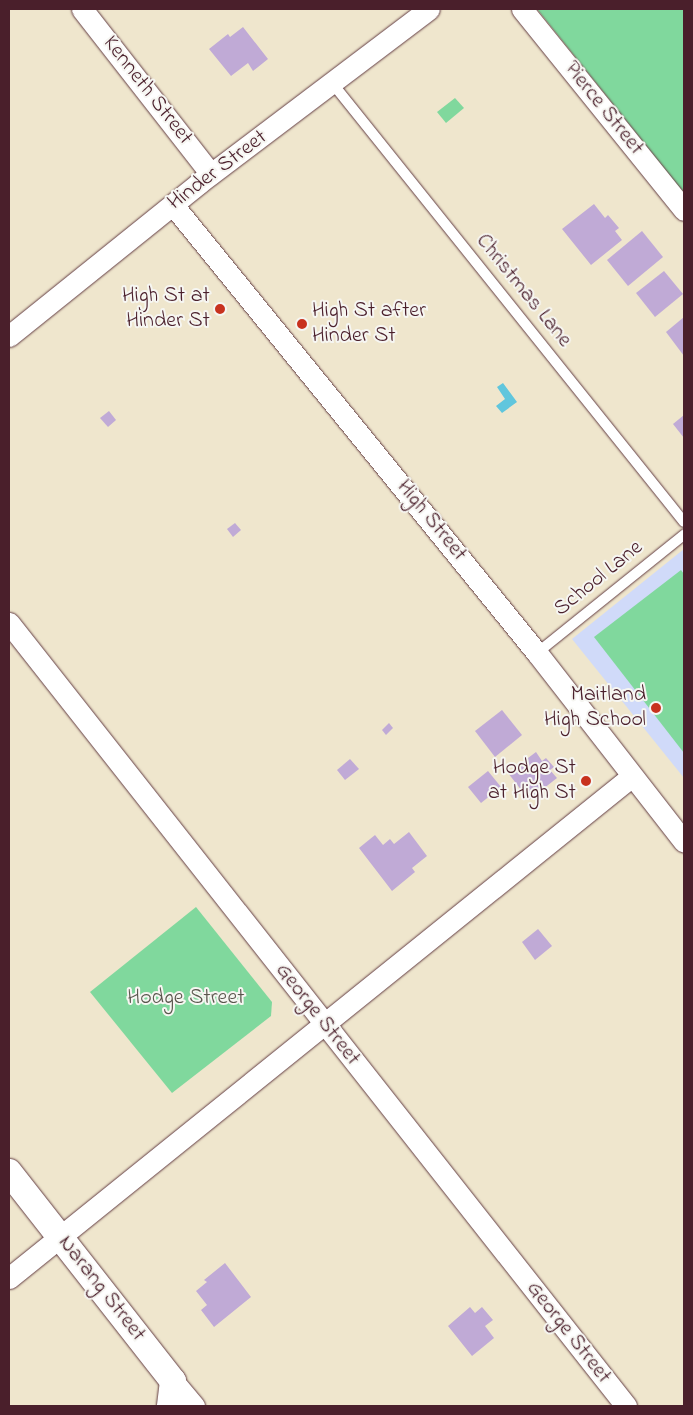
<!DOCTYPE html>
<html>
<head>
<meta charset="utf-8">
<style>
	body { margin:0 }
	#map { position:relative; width:693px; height:1415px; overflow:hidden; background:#efe6cd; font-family:"Indie Flower",sans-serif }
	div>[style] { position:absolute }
	.built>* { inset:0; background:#d0daf9 }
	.green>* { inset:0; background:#80d89d }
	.water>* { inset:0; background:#60c6dd }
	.building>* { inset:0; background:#c0aad6 }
	.roads { filter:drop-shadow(0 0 1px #633d43) drop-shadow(0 0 1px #633d43) }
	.service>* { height:10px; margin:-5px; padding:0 5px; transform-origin:5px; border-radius:5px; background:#fff }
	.minor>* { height:21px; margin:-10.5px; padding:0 10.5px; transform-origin:10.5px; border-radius:10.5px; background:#fff }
	.tertiary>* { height:26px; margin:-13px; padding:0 13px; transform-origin:13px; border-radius:13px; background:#fff }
	.dots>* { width:14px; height:14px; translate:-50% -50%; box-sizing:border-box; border:2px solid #f6f6f2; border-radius:50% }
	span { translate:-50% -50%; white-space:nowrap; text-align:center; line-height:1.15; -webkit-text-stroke:4px #f6f6f2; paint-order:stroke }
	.street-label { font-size:22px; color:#4a1f2b }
	.poi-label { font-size:22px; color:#4a1f2b }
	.right { translate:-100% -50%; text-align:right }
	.left { translate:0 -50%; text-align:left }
	.park-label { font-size:22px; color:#5a564d }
	.frame { position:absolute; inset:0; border:10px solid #4a1f2b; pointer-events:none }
</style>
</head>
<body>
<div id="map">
	<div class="built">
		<div style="clip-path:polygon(684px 549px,684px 778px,572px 639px)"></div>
	</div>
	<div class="green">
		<div style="clip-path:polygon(537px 9px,684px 9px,684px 193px)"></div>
		<div style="clip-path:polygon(455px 98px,464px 108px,446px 123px,437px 112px)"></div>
		<div style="clip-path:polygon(681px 570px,684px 574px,684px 753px,594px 637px)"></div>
		<div style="clip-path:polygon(196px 907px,272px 1002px,271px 1016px,172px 1093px,90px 992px)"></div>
	</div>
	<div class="water">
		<div style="clip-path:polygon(503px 383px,517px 402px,502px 413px,496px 406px,505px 399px,497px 387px)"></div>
	</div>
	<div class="building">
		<div style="clip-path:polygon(243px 27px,268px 59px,253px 71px,248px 63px,231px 76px,209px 49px,228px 34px,230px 37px)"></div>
		<div style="clip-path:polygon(594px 204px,605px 218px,608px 215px,619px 228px,615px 231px,622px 240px,591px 265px,562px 229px)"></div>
		<div style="clip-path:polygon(642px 231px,663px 257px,628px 286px,607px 260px)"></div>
		<div style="clip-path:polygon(664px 271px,683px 294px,655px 317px,636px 293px)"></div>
		<div style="clip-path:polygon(684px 317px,684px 356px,666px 332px)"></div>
		<div style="clip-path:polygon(109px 411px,116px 420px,108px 427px,100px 418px)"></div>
		<div style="clip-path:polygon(684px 415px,684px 438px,673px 424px)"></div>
		<div style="clip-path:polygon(235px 523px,241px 530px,233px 537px,227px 529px)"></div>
		<div style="clip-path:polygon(502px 710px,522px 735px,495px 757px,475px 731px)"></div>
		<div style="clip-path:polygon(389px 723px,393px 728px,386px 735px,382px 730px)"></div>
		<div style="clip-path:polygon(536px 752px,542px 761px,546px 758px,554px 767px,550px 770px,557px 778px,529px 800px,508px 773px)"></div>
		<div style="clip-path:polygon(350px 759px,359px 769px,345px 780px,337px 770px)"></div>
		<div style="clip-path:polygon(488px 771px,501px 787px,481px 803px,468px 787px)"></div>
		<div style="clip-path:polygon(409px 832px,427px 856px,412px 868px,415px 872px,392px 891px,359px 848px,375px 835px,383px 845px,390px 839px,394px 844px)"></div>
		<div style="clip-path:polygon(538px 929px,552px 946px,535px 960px,522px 942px)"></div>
		<div style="clip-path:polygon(225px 1263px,251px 1297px,214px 1327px,201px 1310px,207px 1305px,196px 1291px,207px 1282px,204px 1280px)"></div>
		<div style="clip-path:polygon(470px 1307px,475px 1313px,482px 1307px,493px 1320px,485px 1326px,494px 1338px,472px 1356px,448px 1326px)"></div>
	</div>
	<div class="roads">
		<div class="service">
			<div style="left:333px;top:84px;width:561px;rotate:51.29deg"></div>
			<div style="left:537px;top:653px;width:189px;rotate:-38.8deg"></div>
		</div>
		<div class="minor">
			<div style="left:82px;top:9px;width:209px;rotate:52deg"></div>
			<div style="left:522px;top:9px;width:258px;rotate:51.1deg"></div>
			<div style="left:173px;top:205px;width:577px;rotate:50.91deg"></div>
			<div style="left:537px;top:653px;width:239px;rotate:52.1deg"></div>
			<div style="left:9px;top:336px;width:244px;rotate:-38.8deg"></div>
			<div style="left:199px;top:183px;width:288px;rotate:-37.1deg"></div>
			<div style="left:9px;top:623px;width:997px;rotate:51.76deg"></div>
			<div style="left:9px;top:1278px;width:800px;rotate:-38.86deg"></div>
			<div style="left:173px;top:1381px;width:33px;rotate:50deg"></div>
		</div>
		<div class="tertiary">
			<div style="left:9px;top:1172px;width:266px;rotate:51.9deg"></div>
			<div style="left:173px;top:1381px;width:25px;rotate:97deg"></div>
		</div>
	</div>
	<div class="dots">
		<div style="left:220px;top:309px;background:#c8321e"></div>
		<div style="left:302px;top:324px;background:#c8321e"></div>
		<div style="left:656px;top:708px;background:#c8321e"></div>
		<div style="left:586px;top:781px;background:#c8321e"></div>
	</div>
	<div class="street-label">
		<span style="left:147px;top:91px;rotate:52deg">Kenneth Street</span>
		<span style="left:603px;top:109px;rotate:51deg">Pierce Street</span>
		<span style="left:218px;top:171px;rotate:-37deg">Hinder Street</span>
		<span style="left:523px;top:291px;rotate:51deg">Christmas Lane</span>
		<span style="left:431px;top:521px;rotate:51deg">High Street</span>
		<span style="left:599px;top:579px;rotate:-39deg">School Lane</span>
		<span style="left:317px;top:1015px;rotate:52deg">George Street</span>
		<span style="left:101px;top:1289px;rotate:52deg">Narang Street</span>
		<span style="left:568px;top:1333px;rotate:52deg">George Street</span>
	</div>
	<div class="poi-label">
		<span class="right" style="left:210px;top:309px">High St at<br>Hinder St</span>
		<span class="left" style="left:312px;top:324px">High St after<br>Hinder St</span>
		<span class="right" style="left:646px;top:708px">Maitland<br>High School</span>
		<span class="right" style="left:576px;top:781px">Hodge St<br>at High St</span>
	</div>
	<div class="park-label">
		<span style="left:186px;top:999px">Hodge Street</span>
	</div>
	<div class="frame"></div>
</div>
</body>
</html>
